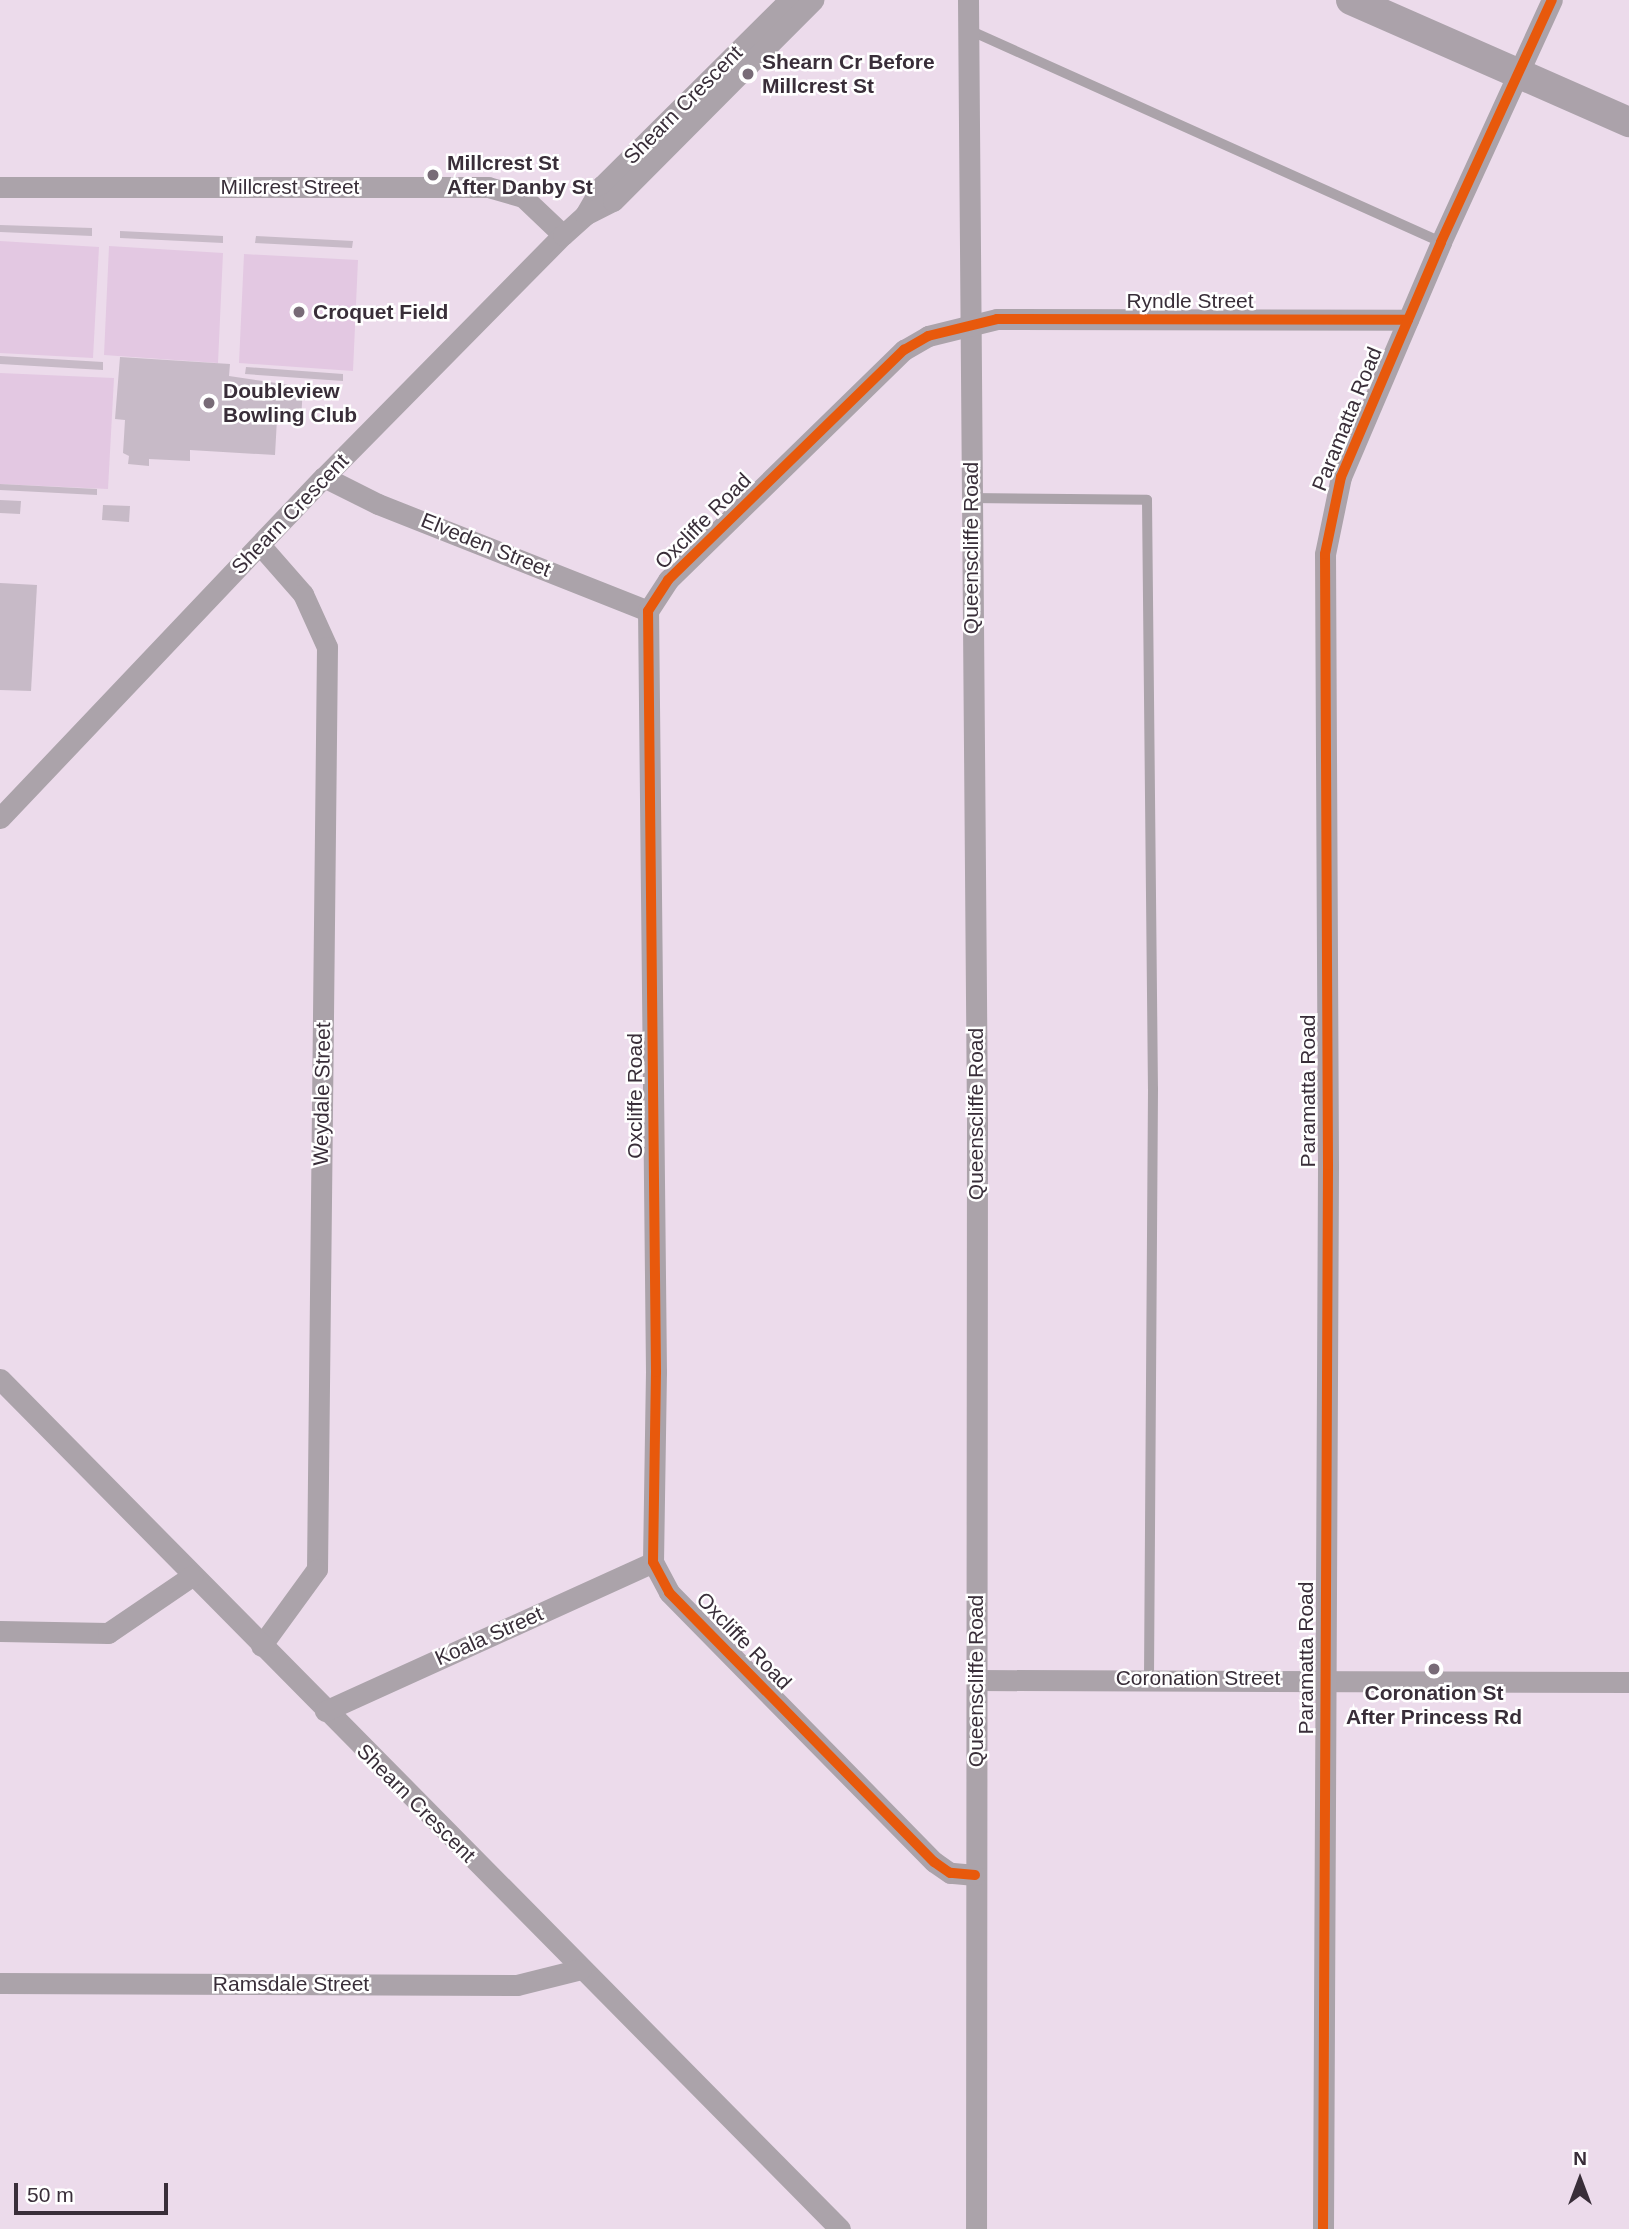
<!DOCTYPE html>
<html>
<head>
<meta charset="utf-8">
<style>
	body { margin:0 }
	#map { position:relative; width:1629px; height:2229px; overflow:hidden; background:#ecdbeb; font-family:Helvetica,sans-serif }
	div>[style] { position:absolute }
	.green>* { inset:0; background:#e3c8e2 }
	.building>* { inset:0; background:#c7bac7 }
	.service>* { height:10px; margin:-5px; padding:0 5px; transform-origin:5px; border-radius:5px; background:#aba3aa }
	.minor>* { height:21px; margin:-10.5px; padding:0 10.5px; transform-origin:10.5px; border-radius:10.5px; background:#aba3aa }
	.secondary>* { height:30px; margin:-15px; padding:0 15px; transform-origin:15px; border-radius:15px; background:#aba2aa }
	.cycleway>* { height:10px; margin:-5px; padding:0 5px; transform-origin:5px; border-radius:5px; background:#e8590c }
	.dots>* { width:19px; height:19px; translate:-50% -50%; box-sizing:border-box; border:4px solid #fff; border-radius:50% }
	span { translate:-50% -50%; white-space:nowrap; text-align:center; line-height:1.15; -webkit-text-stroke:5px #fff; paint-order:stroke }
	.poi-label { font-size:21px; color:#392e39; font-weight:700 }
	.left { translate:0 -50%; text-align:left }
	.street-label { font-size:21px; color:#392e39 }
	.north { position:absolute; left:1545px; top:2145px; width:70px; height:70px; -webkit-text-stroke:5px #fff; paint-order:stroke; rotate:0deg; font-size:19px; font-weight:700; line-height:28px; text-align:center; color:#392e39 }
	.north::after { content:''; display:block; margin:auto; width:24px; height:32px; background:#392e39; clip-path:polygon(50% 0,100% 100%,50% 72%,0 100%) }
	.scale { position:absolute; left:14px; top:2183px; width:154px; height:32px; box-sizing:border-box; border:4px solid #392e39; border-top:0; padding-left:9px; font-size:21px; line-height:24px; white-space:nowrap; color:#392e39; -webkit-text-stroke:5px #fff; paint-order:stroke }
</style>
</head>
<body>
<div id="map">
	<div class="green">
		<div style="clip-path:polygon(0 241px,99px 247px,93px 358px,0 353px)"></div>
		<div style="clip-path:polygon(109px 246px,223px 253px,218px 363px,104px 355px)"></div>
		<div style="clip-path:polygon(244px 254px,358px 260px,353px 371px,239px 363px)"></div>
		<div style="clip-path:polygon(0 373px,114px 378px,108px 489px,0 484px)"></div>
	</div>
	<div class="building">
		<div style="clip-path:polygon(0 225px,92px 228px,92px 236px,0 232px)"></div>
		<div style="clip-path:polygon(120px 231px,223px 236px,223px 243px,120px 238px)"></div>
		<div style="clip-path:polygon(256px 236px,353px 241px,352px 248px,255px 243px)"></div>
		<div style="clip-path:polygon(0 356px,103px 362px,103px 370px,0 364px)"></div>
		<div style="clip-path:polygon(120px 357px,230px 364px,229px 376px,303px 387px,301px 420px,277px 419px,275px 455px,190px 450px,190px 461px,149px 459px,149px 466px,128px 464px,129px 456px,123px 453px,125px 420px,115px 419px)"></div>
		<div style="clip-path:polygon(246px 367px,343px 374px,343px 381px,245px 374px)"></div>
		<div style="clip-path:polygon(0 484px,97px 489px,97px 495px,0 490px)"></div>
		<div style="clip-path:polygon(0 500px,21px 501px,20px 514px,0 513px)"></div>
		<div style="clip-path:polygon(103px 505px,130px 506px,129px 522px,102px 520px)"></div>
		<div style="clip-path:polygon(0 583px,37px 585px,31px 691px,0 690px)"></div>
	</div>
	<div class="service">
		<div style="left:969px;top:30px;width:517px;rotate:24.19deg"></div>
		<div style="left:970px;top:498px;width:177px;rotate:0.6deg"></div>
		<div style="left:1147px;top:500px;width:589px;rotate:89.42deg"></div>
		<div style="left:1153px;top:1089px;width:589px;rotate:90.39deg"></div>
	</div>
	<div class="minor">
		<div style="left:968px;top:0;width:1120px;rotate:89.54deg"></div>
		<div style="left:977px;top:1120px;width:1109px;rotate:90.05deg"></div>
		<div style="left:0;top:187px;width:488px"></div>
		<div style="left:488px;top:187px;width:36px;rotate:16deg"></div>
		<div style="left:523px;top:197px;width:55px;rotate:43.5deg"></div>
		<div style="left:585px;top:215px;width:34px;rotate:-60deg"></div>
		<div style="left:602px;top:186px;width:264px;rotate:-44.8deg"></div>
		<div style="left:324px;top:477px;width:60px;rotate:26.6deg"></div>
		<div style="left:378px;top:504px;width:290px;rotate:21.6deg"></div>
		<div style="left:260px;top:545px;width:65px;rotate:48.7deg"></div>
		<div style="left:303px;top:594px;width:58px;rotate:65.6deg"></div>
		<div style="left:327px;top:647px;width:922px;rotate:90.62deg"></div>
		<div style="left:317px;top:1569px;width:95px;rotate:126deg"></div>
		<div style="left:0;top:818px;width:470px;rotate:-46.5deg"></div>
		<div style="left:324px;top:477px;width:340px;rotate:-45.4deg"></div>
		<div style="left:563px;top:235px;width:30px;rotate:-42deg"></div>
		<div style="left:585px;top:215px;width:31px;rotate:-27deg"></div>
		<div style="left:613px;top:201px;width:284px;rotate:-45.1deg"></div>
		<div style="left:0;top:1379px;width:1195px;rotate:45.34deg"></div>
		<div style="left:0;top:1631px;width:108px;rotate:1.1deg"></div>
		<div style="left:108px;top:1633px;width:102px;rotate:-34.2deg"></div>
		<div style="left:977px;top:1680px;width:652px;rotate:0.18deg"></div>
		<div style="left:325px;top:1711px;width:360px;rotate:-24.4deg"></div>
		<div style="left:975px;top:1875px;width:25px;rotate:-175deg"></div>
		<div style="left:950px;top:1873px;width:19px;rotate:-145deg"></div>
		<div style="left:934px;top:1862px;width:378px;rotate:-134.5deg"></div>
		<div style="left:669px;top:1592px;width:34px;rotate:-118deg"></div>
		<div style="left:653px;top:1562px;width:190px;rotate:-89.1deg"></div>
		<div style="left:656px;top:1372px;width:761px;rotate:-90.6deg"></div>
		<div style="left:648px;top:611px;width:37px;rotate:-57deg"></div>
		<div style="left:668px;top:580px;width:330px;rotate:-44.3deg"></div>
		<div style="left:904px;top:350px;width:28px;rotate:-30deg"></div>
		<div style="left:928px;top:336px;width:71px;rotate:-13.8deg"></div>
		<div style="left:997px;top:319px;width:411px;rotate:0.1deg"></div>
		<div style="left:0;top:1983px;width:517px;rotate:0.22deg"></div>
		<div style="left:517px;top:1985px;width:66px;rotate:-14deg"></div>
		<div style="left:1323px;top:2229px;width:1064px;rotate:-89.73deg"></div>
		<div style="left:1328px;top:1165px;width:611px;rotate:-90.28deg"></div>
		<div style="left:1325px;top:554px;width:79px;rotate:-78.3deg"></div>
		<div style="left:1341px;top:477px;width:255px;rotate:-66.9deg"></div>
		<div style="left:1441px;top:242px;width:266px;rotate:-65.4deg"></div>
	</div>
	<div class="secondary">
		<div style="left:1351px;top:0;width:304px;rotate:23.7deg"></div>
	</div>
	<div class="cycleway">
		<div style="left:975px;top:1875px;width:25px;rotate:-175deg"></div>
		<div style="left:950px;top:1873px;width:19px;rotate:-145deg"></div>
		<div style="left:934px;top:1862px;width:378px;rotate:-134.5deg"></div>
		<div style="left:669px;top:1592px;width:34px;rotate:-118deg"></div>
		<div style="left:653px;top:1562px;width:190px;rotate:-89.1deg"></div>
		<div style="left:656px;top:1372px;width:761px;rotate:-90.6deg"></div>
		<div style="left:648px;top:611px;width:37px;rotate:-57deg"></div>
		<div style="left:668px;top:580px;width:330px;rotate:-44.3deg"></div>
		<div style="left:904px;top:350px;width:28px;rotate:-30deg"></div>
		<div style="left:928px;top:336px;width:71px;rotate:-13.8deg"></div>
		<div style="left:997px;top:319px;width:411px;rotate:0.1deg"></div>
		<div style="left:1323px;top:2229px;width:1064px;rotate:-89.73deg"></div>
		<div style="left:1328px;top:1165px;width:611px;rotate:-90.28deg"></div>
		<div style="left:1325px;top:554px;width:79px;rotate:-78.3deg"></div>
		<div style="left:1341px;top:477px;width:255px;rotate:-66.9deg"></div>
		<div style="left:1441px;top:242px;width:266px;rotate:-65.4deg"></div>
	</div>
	<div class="dots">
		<div style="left:748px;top:74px;background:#786b77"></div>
		<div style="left:433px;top:175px;background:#786b77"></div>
		<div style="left:299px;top:312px;background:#786b77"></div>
		<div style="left:209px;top:403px;background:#786b77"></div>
		<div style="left:1434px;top:1669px;background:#786b77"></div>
	</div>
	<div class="poi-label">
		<span class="left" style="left:762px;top:74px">Shearn Cr Before<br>Millcrest St</span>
		<span class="left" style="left:447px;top:175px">Millcrest St<br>After Danby St</span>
		<span class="left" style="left:313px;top:312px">Croquet Field</span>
		<span class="left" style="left:223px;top:403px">Doubleview<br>Bowling Club</span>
		<span style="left:1434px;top:1705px">Coronation St<br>After Princess Rd</span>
	</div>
	<div class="street-label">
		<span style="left:683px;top:105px;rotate:-45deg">Shearn Crescent</span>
		<span style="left:290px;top:187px">Millcrest Street</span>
		<span style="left:1190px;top:301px">Ryndle Street</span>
		<span style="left:1347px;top:419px;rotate:-68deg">Paramatta Road</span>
		<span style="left:290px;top:514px;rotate:-46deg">Shearn Crescent</span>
		<span style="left:703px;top:521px;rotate:-45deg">Oxcliffe Road</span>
		<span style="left:486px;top:545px;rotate:22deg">Elveden Street</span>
		<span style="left:971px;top:548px;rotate:-90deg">Queenscliffe Road</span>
		<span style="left:1308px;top:1091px;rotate:-90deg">Paramatta Road</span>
		<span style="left:322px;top:1094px;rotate:-89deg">Weydale Street</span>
		<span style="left:635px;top:1096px;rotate:-90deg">Oxcliffe Road</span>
		<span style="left:976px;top:1114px;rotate:-90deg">Queenscliffe Road</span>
		<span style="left:489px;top:1636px;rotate:-24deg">Koala Street</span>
		<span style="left:744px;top:1641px;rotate:46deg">Oxcliffe Road</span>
		<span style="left:1306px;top:1658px;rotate:-90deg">Paramatta Road</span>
		<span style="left:1198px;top:1678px">Coronation Street</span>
		<span style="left:976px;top:1681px;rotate:-90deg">Queenscliffe Road</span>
		<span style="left:416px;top:1803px;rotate:45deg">Shearn Crescent</span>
		<span style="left:291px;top:1984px">Ramsdale Street</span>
	</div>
	<div class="north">N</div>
	<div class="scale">50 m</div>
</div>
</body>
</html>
